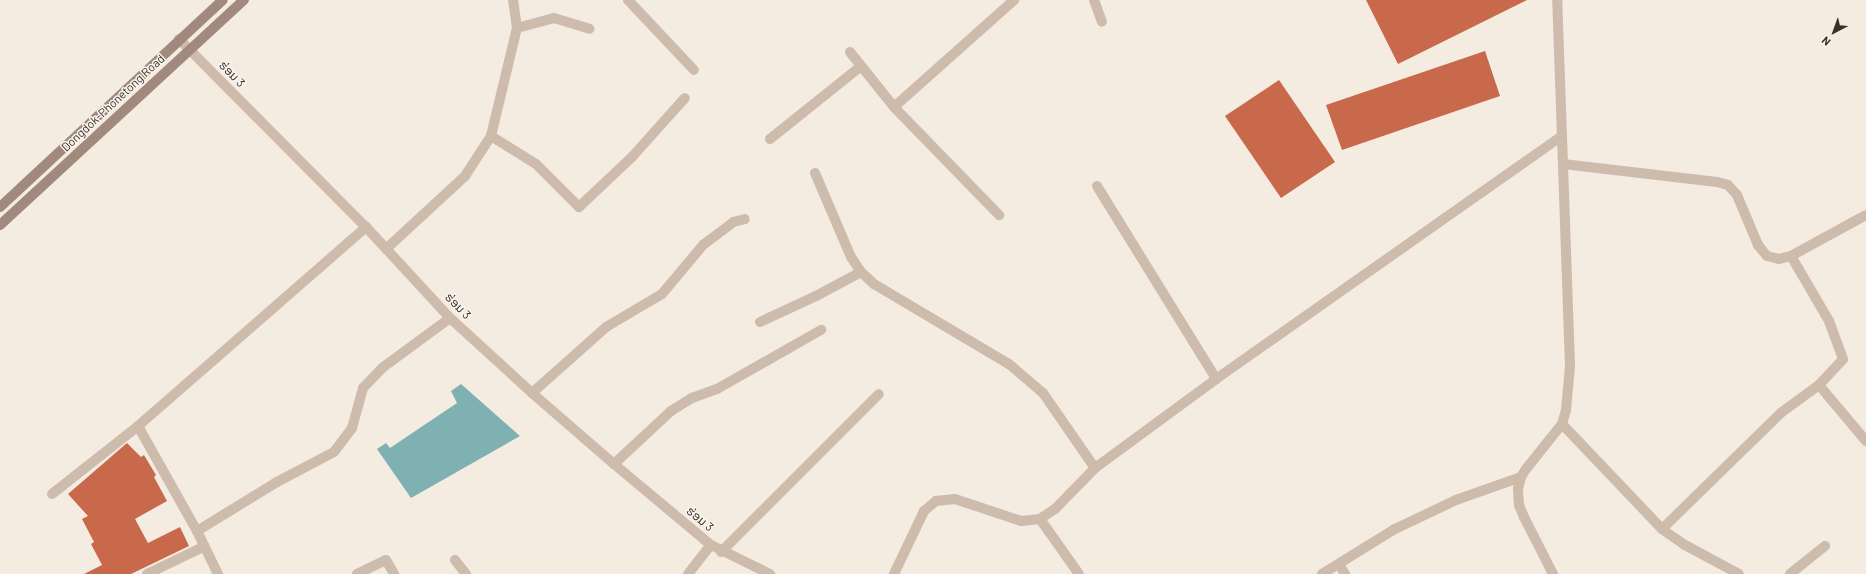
<!DOCTYPE html>
<html>
<head>
<meta charset="utf-8">
<style>
	body { margin:0 }
	#map { position:relative; width:1866px; height:574px; overflow:hidden; background:#f4ebe1; font-family:Barlow,"Noto Sans Lao",sans-serif }
	div>[style] { position:absolute }
	.water>* { inset:0; background:#7fb0b2 }
	.building>* { inset:0; background:#c8694b }
	.minor>* { height:10px; margin:-5px; padding:0 5px; transform-origin:5px; border-radius:5px; background:#cdbbac }
	.tertiary>* { height:10px; margin:-5px; padding:0 5px; transform-origin:5px; border-radius:5px; background:#cdbbac }
	.secondary>* { height:10px; margin:-5px; padding:0 5px; transform-origin:5px; border-radius:5px; background:#a18a7d }
	span { translate:-50% -50%; white-space:nowrap; text-align:center; line-height:1.15; -webkit-text-stroke:3px #fbf5ee; paint-order:stroke }
	.street-label { font-size:12px; color:#3b302b }
	.north { position:absolute; left:1814px; top:12px; width:40px; height:40px; -webkit-text-stroke:3px #fbf5ee; paint-order:stroke; rotate:221deg; font-size:11px; font-weight:700; line-height:16px; text-align:center; color:#3b302b }
	.north::after { content:''; display:block; margin:auto; width:14px; height:18px; background:#3b302b; clip-path:polygon(50% 0,100% 100%,50% 72%,0 100%) }
</style>
</head>
<body>
<div id="map">
	<div class="water">
		<div style="clip-path:polygon(461px 384px,520px 436px,411px 498px,377px 449px,386px 443px,390px 448px,457px 403px,451px 391px)"></div>
	</div>
	<div class="building">
		<div style="clip-path:polygon(1366px 0,1527px 0,1398px 64px)"></div>
		<div style="clip-path:polygon(1485px 51px,1500px 96px,1342px 150px,1326px 105px)"></div>
		<div style="clip-path:polygon(1279px 80px,1335px 162px,1281px 198px,1225px 116px)"></div>
		<div style="clip-path:polygon(127px 443px,141px 457px,144px 455px,156px 475px,154px 477px,167px 501px,135px 519px,148px 543px,180px 527px,189px 546px,131px 574px,84px 574px,102px 565px,91px 544px,94px 542px,82px 519px,88px 516px,68px 494px)"></div>
	</div>
	<div class="minor">
		<div style="left:628px;top:0;width:96px;rotate:46.7deg"></div>
		<div style="left:1094px;top:0;width:23px;rotate:70deg"></div>
		<div style="left:517px;top:28px;width:38px;rotate:-15deg"></div>
		<div style="left:554px;top:18px;width:37px;rotate:17deg"></div>
		<div style="left:179px;top:39px;width:265px;rotate:45.2deg"></div>
		<div style="left:366px;top:227px;width:124px;rotate:47.3deg"></div>
		<div style="left:450px;top:318px;width:111px;rotate:42.4deg"></div>
		<div style="left:532px;top:393px;width:108px;rotate:40.9deg"></div>
		<div style="left:614px;top:464px;width:126px;rotate:39.9deg"></div>
		<div style="left:711px;top:545px;width:66px;rotate:26.2deg"></div>
		<div style="left:850px;top:52px;width:70px;rotate:51.3deg"></div>
		<div style="left:894px;top:107px;width:151px;rotate:45.8deg"></div>
		<div style="left:894px;top:107px;width:161px;rotate:-41.7deg"></div>
		<div style="left:491px;top:136px;width:53px;rotate:31.9deg"></div>
		<div style="left:536px;top:164px;width:61px;rotate:45deg"></div>
		<div style="left:579px;top:207px;width:73px;rotate:-43.3deg"></div>
		<div style="left:632px;top:157px;width:79px;rotate:-48.1deg"></div>
		<div style="left:770px;top:139px;width:115px;rotate:-38.7deg"></div>
		<div style="left:1563px;top:164px;width:155px;rotate:6.7deg"></div>
		<div style="left:1717px;top:182px;width:11px;rotate:15deg"></div>
		<div style="left:1728px;top:185px;width:13px;rotate:48deg"></div>
		<div style="left:1737px;top:195px;width:54px;rotate:67.2deg"></div>
		<div style="left:1758px;top:245px;width:14px;rotate:51deg"></div>
		<div style="left:1767px;top:256px;width:12px;rotate:14deg"></div>
		<div style="left:1779px;top:259px;width:12px;rotate:-14deg"></div>
		<div style="left:1791px;top:256px;width:85px;rotate:-28.7deg"></div>
		<div style="left:815px;top:173px;width:91px;rotate:66.8deg"></div>
		<div style="left:851px;top:257px;width:18px;rotate:56deg"></div>
		<div style="left:861px;top:272px;width:18px;rotate:43deg"></div>
		<div style="left:874px;top:284px;width:157px;rotate:30.7deg"></div>
		<div style="left:1009px;top:364px;width:45px;rotate:40.5deg"></div>
		<div style="left:1043px;top:393px;width:91px;rotate:55.3deg"></div>
		<div style="left:1097px;top:186px;width:227px;rotate:58.3deg"></div>
		<div style="left:386px;top:249px;width:108px;rotate:-42.7deg"></div>
		<div style="left:465px;top:176px;width:48px;rotate:-57deg"></div>
		<div style="left:491px;top:136px;width:111px;rotate:-76.5deg"></div>
		<div style="left:517px;top:28px;width:28px;rotate:-98deg"></div>
		<div style="left:760px;top:322px;width:62px;rotate:-24.9deg"></div>
		<div style="left:816px;top:296px;width:51px;rotate:-28.1deg"></div>
		<div style="left:1819px;top:385px;width:73px;rotate:50deg"></div>
		<div style="left:532px;top:393px;width:99px;rotate:-41.7deg"></div>
		<div style="left:606px;top:327px;width:65px;rotate:-30.5deg"></div>
		<div style="left:662px;top:294px;width:64px;rotate:-50.1deg"></div>
		<div style="left:703px;top:245px;width:38px;rotate:-37deg"></div>
		<div style="left:733px;top:222px;width:12px;rotate:-14deg"></div>
		<div style="left:1562px;top:424px;width:145px;rotate:46.4deg"></div>
		<div style="left:1662px;top:529px;width:28px;rotate:35deg"></div>
		<div style="left:1685px;top:545px;width:61px;rotate:28.2deg"></div>
		<div style="left:138px;top:426px;width:120px;rotate:60.7deg"></div>
		<div style="left:197px;top:531px;width:48px;rotate:64deg"></div>
		<div style="left:614px;top:464px;width:78px;rotate:-42.9deg"></div>
		<div style="left:671px;top:411px;width:25px;rotate:-32deg"></div>
		<div style="left:692px;top:398px;width:27px;rotate:-20deg"></div>
		<div style="left:717px;top:389px;width:120px;rotate:-29.6deg"></div>
		<div style="left:52px;top:494px;width:110px;rotate:-38.3deg"></div>
		<div style="left:138px;top:426px;width:303px;rotate:-41.1deg"></div>
		<div style="left:1040px;top:519px;width:67px;rotate:54.7deg"></div>
		<div style="left:1662px;top:529px;width:168px;rotate:-44.3deg"></div>
		<div style="left:1782px;top:412px;width:46px;rotate:-36.1deg"></div>
		<div style="left:1819px;top:385px;width:35px;rotate:-47deg"></div>
		<div style="left:1843px;top:359px;width:40px;rotate:-110.2deg"></div>
		<div style="left:1829px;top:321px;width:75px;rotate:-120.3deg"></div>
		<div style="left:197px;top:531px;width:94px;rotate:-31.5deg"></div>
		<div style="left:277px;top:482px;width:64px;rotate:-27.8deg"></div>
		<div style="left:334px;top:452px;width:30px;rotate:-53deg"></div>
		<div style="left:352px;top:428px;width:41px;rotate:-74.6deg"></div>
		<div style="left:363px;top:388px;width:28px;rotate:-46deg"></div>
		<div style="left:382px;top:368px;width:84px;rotate:-36.3deg"></div>
		<div style="left:721px;top:552px;width:223px;rotate:-45deg"></div>
		<div style="left:455px;top:560px;width:18px;rotate:52deg"></div>
		<div style="left:1339px;top:564px;width:12px;rotate:59deg"></div>
		<div style="left:147px;top:574px;width:64px;rotate:-25.8deg"></div>
		<div style="left:357px;top:574px;width:32px;rotate:-26deg"></div>
		<div style="left:386px;top:560px;width:16px;rotate:60deg"></div>
		<div style="left:688px;top:574px;width:37px;rotate:-52deg"></div>
		<div style="left:894px;top:574px;width:70px;rotate:-64.5deg"></div>
		<div style="left:924px;top:511px;width:16px;rotate:-40deg"></div>
		<div style="left:936px;top:501px;width:19px;rotate:-6deg"></div>
		<div style="left:955px;top:499px;width:70px;rotate:18.4deg"></div>
		<div style="left:1021px;top:521px;width:19px;rotate:-6deg"></div>
		<div style="left:1040px;top:519px;width:18px;rotate:-34deg"></div>
		<div style="left:1055px;top:509px;width:57px;rotate:-45.7deg"></div>
		<div style="left:1095px;top:468px;width:150px;rotate:-36.3deg"></div>
		<div style="left:1216px;top:379px;width:423px;rotate:-35.1deg"></div>
		<div style="left:1322px;top:574px;width:86px;rotate:-31.7deg"></div>
		<div style="left:1395px;top:529px;width:68px;rotate:-25.4deg"></div>
		<div style="left:1456px;top:500px;width:69px;rotate:-19.5deg"></div>
		<div style="left:1790px;top:574px;width:45px;rotate:-38.7deg"></div>
	</div>
	<div class="tertiary">
		<div style="left:1553px;top:574px;width:64px;rotate:-117deg"></div>
		<div style="left:1524px;top:517px;width:13px;rotate:-113deg"></div>
		<div style="left:1519px;top:505px;width:16px;rotate:-94deg"></div>
		<div style="left:1518px;top:489px;width:12px;rotate:-76deg"></div>
		<div style="left:1521px;top:477px;width:9px;rotate:-58deg"></div>
		<div style="left:1526px;top:469px;width:58px;rotate:-51.3deg"></div>
		<div style="left:1562px;top:424px;width:15px;rotate:-74deg"></div>
		<div style="left:1566px;top:410px;width:44px;rotate:-84.8deg"></div>
		<div style="left:1570px;top:366px;width:366px;rotate:-92deg"></div>
	</div>
	<div class="secondary">
		<div style="left:0;top:207px;width:304px;rotate:-42.9deg"></div>
		<div style="left:0;top:225px;width:332px;rotate:-42.7deg"></div>
	</div>
	<div class="street-label">
		<span style="left:232px;top:74px;rotate:45deg">ຮ່ອມ 3</span>
		<span style="left:113px;top:103px;rotate:-43deg">Dongdok-Phonetong Road</span>
		<span style="left:458px;top:306px;rotate:45deg">ຮ່ອມ 3</span>
		<span style="left:700px;top:519px;rotate:40deg">ຮ່ອມ 3</span>
	</div>
	<div class="north">N</div>
</div>
</body>
</html>
